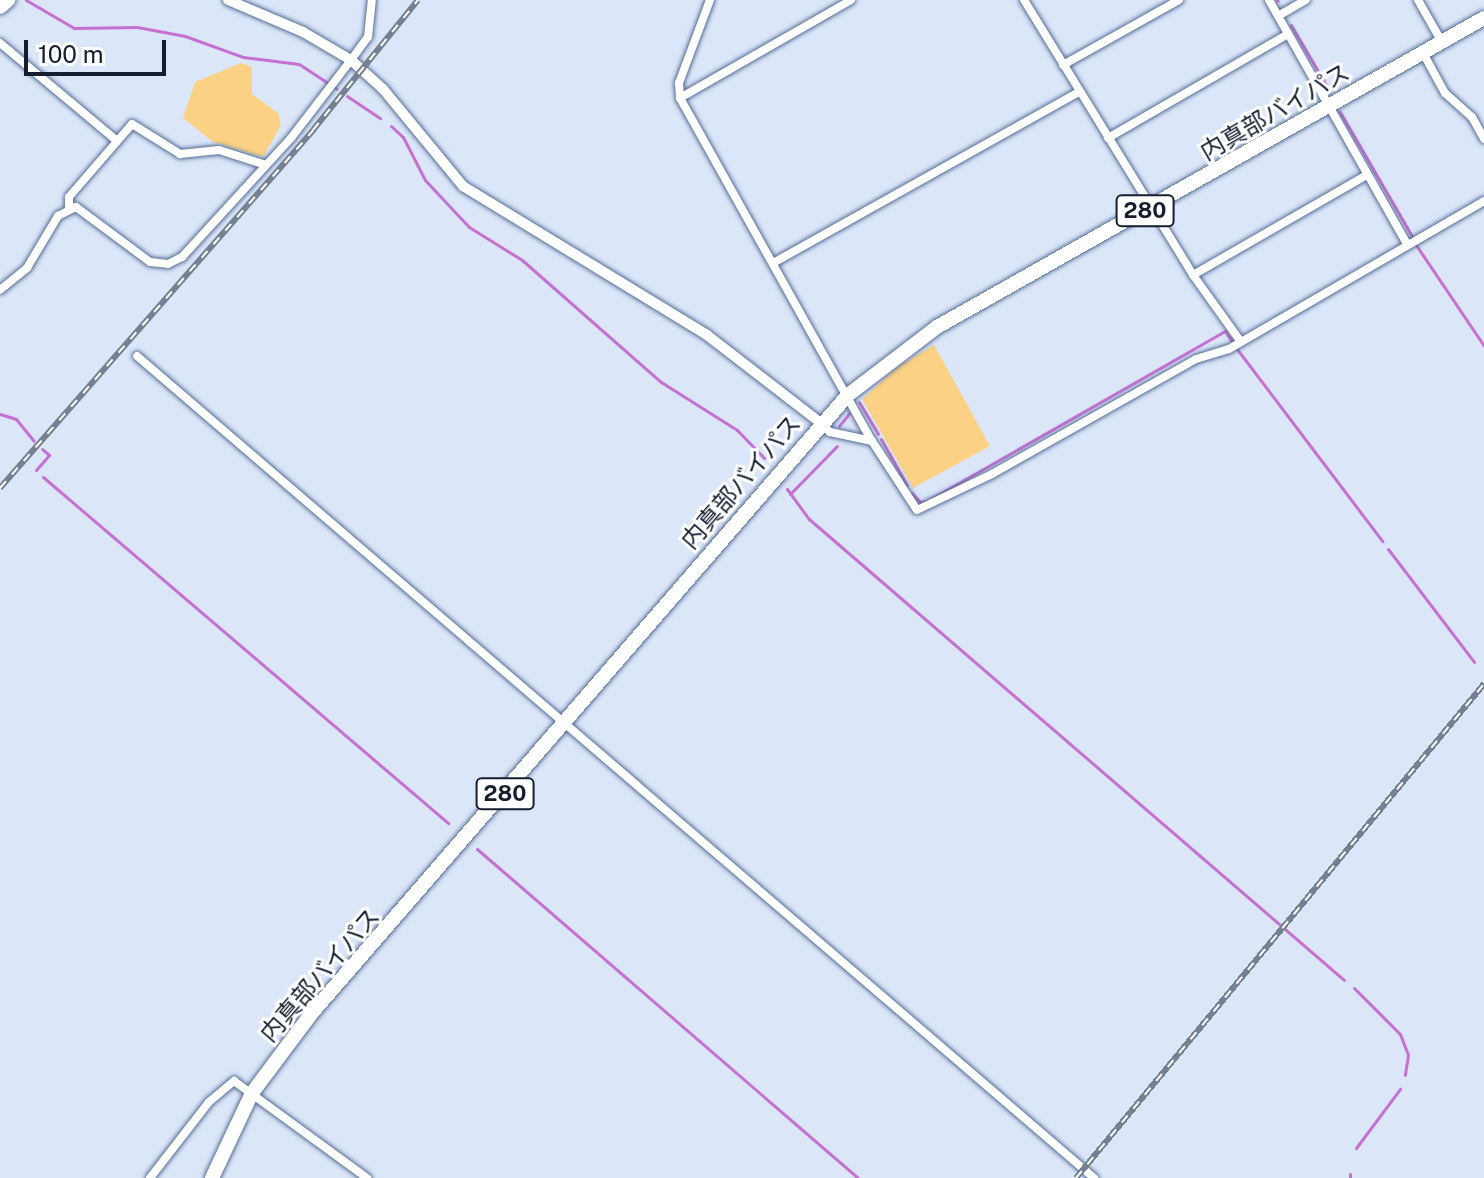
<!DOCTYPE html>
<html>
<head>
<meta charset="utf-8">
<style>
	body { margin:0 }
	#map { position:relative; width:1484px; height:1178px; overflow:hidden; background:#dbe6f9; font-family:"Public Sans","Noto Sans JP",sans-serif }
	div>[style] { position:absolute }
	.green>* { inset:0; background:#fad185 }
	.stream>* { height:3px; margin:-1.5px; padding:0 1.5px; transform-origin:1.5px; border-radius:1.5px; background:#c571d3 }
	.roads { filter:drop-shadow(0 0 2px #566d97) drop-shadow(0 0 2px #566d97) }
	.minor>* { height:8px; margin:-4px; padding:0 4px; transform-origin:4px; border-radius:4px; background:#fff }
	.tertiary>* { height:10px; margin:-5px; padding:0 5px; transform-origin:5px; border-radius:5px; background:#fff }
	.trunk>* { height:14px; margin:-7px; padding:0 7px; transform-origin:7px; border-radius:7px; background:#fff }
	.rail>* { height:6px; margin-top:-3px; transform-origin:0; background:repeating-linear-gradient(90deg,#fff 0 9px,#758092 0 18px); box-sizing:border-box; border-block:2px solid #758092 }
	span { translate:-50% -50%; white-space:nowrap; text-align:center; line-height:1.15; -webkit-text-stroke:6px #fff; paint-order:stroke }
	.shield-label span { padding:2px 6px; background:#fff; border:2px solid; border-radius:6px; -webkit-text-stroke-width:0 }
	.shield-label { font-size:22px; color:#141e2f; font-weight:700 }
	.street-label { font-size:24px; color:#141e2f }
	.scale { position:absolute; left:24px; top:40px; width:142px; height:36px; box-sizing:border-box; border:4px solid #141e2f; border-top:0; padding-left:10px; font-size:24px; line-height:28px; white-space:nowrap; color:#141e2f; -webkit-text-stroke:6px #fff; paint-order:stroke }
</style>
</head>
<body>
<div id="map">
	<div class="green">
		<div style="clip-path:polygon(241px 63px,252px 67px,252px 94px,278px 113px,281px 125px,263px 157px,213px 142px,183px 118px,195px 82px)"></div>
		<div style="clip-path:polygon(934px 345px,990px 446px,913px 488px,862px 399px,899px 366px)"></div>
	</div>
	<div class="stream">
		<div style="left:26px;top:0;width:56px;rotate:30.3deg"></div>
		<div style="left:74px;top:28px;width:63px;rotate:-0.9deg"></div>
		<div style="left:137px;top:27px;width:49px;rotate:10.6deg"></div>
		<div style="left:185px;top:36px;width:62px;rotate:19.9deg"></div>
		<div style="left:243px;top:57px;width:56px;rotate:7.1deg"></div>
		<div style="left:299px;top:64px;width:45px;rotate:33.3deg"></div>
		<div style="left:1277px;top:0;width:1px;rotate:45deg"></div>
		<div style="left:1291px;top:25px;width:69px;rotate:59.7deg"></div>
		<div style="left:347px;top:96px;width:40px;rotate:34deg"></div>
		<div style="left:1340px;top:112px;width:146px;rotate:59.9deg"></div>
		<div style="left:391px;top:126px;width:16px;rotate:43deg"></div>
		<div style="left:403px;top:137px;width:48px;rotate:62.9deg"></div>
		<div style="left:425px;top:180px;width:64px;rotate:46.9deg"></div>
		<div style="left:469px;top:227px;width:62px;rotate:31.9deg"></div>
		<div style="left:522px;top:260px;width:185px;rotate:41.3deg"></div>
		<div style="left:661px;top:382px;width:90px;rotate:32.3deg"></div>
		<div style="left:737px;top:430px;width:39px;rotate:46deg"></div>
		<div style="left:1416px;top:245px;width:122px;rotate:56deg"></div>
		<div style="left:1237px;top:349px;width:241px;rotate:52.9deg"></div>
		<div style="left:859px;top:402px;width:37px;rotate:59deg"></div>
		<div style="left:0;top:414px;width:17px;rotate:17deg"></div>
		<div style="left:16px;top:419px;width:28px;rotate:51deg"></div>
		<div style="left:839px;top:426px;width:21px;rotate:-51deg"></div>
		<div style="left:881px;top:439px;width:53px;rotate:60.5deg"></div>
		<div style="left:36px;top:470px;width:20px;rotate:-49deg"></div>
		<div style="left:49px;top:455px;width:9px;rotate:-139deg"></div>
		<div style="left:43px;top:477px;width:533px;rotate:40.51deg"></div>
		<div style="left:787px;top:489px;width:37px;rotate:54deg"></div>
		<div style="left:809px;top:519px;width:706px;rotate:40.75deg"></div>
		<div style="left:912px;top:493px;width:12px;rotate:48deg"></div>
		<div style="left:920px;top:502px;width:7px;rotate:-8deg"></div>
		<div style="left:927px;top:501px;width:343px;rotate:-29.7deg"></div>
		<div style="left:1225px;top:331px;width:14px;rotate:56deg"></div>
		<div style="left:790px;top:494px;width:67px;rotate:-45.6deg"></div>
		<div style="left:1388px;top:549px;width:142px;rotate:52.7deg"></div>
		<div style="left:477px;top:849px;width:503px;rotate:40.81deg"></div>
		<div style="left:1354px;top:988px;width:65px;rotate:45deg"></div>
		<div style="left:1400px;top:1034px;width:22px;rotate:69deg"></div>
		<div style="left:1408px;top:1055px;width:20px;rotate:99deg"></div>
		<div style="left:1356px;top:1148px;width:74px;rotate:-53.3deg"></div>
		<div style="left:1350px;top:1174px;width:4px;rotate:90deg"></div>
	</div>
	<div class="roads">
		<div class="minor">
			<div style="left:710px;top:0;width:89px;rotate:110.5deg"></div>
			<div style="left:679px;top:83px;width:15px;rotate:86deg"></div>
			<div style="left:680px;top:98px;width:393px;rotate:60.8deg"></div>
			<div style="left:872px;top:441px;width:82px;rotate:56.9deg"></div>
			<div style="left:917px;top:510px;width:83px;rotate:-25.6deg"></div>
			<div style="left:992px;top:474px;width:234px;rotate:-29.4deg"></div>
			<div style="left:1196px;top:359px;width:34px;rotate:-17deg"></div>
			<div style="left:1229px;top:349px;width:295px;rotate:-30.1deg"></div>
			<div style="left:1024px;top:0;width:323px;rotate:58.4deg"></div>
			<div style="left:1193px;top:275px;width:82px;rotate:54.4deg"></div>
			<div style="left:1269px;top:0;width:280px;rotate:60.5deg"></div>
			<div style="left:1418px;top:0;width:48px;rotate:60.3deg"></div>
			<div style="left:1278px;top:16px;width:32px;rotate:-30deg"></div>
			<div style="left:0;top:43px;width:151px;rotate:39.9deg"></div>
			<div style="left:1423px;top:53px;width:46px;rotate:61.2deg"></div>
			<div style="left:1445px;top:93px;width:36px;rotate:42deg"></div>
			<div style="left:1472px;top:117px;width:25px;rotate:61deg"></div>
			<div style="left:1063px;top:65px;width:133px;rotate:-29.3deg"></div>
			<div style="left:680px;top:98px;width:197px;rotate:-29.8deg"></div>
			<div style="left:1108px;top:138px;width:208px;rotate:-30deg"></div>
			<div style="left:69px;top:208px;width:11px;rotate:-90deg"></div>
			<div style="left:69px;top:197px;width:96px;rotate:-49.2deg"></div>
			<div style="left:132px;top:124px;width:57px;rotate:32deg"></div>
			<div style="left:180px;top:154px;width:39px;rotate:-6deg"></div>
			<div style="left:219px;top:150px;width:49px;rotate:17.7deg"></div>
			<div style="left:773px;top:263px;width:351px;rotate:-29.2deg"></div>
			<div style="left:1193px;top:275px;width:201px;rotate:-29.9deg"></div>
			<div style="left:0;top:290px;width:35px;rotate:-39deg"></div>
			<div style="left:27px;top:268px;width:61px;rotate:-59.2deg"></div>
			<div style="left:58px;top:216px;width:20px;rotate:-27deg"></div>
			<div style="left:76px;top:207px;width:92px;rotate:36.6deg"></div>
			<div style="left:150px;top:262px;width:18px;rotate:6deg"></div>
			<div style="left:168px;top:264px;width:16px;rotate:-27deg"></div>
			<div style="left:182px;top:257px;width:161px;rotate:-47.5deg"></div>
			<div style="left:291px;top:138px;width:98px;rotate:-52.4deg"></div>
			<div style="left:351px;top:60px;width:29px;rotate:-54deg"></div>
			<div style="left:368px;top:37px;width:37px;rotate:-84deg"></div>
			<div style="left:137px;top:356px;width:1262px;rotate:40.66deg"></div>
			<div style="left:821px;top:424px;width:12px;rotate:42deg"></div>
			<div style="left:830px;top:432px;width:43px;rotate:12.1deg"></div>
			<div style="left:150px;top:1178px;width:96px;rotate:-52.2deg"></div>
			<div style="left:209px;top:1102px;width:33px;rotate:-40deg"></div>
			<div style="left:234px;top:1081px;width:165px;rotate:36.1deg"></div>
		</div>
		<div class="tertiary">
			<div style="left:228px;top:0;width:82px;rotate:23.1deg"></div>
			<div style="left:303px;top:32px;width:56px;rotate:30.3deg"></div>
			<div style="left:351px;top:60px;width:43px;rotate:42.2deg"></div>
			<div style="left:383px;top:89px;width:126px;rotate:50.5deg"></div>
			<div style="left:463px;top:186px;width:286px;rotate:31.4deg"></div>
			<div style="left:707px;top:335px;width:144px;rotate:37.7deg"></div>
		</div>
		<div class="trunk">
			<div style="left:0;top:7px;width:11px;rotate:-41deg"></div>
			<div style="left:212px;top:1178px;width:94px;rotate:-64.8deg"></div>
			<div style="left:252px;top:1093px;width:99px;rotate:-53.2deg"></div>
			<div style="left:311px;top:1014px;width:819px;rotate:-49.06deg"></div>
			<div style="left:848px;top:395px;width:112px;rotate:-37.4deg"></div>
			<div style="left:937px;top:327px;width:628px;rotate:-29.46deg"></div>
		</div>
	</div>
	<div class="rail">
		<div style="left:0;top:488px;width:476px;rotate:-48.8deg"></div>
		<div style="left:313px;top:130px;width:167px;rotate:-51.1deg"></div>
		<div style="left:1076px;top:1178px;width:641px;rotate:-50.45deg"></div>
	</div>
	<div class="shield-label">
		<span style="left:1145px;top:211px">280</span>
		<span style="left:505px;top:794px">280</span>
	</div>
	<div class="street-label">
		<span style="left:1275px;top:112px;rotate:-30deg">内真部バイパス</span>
		<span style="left:741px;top:482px;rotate:-49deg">内真部バイパス</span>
		<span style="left:320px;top:975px;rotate:-49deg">内真部バイパス</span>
	</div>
	<div class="scale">100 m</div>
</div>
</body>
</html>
